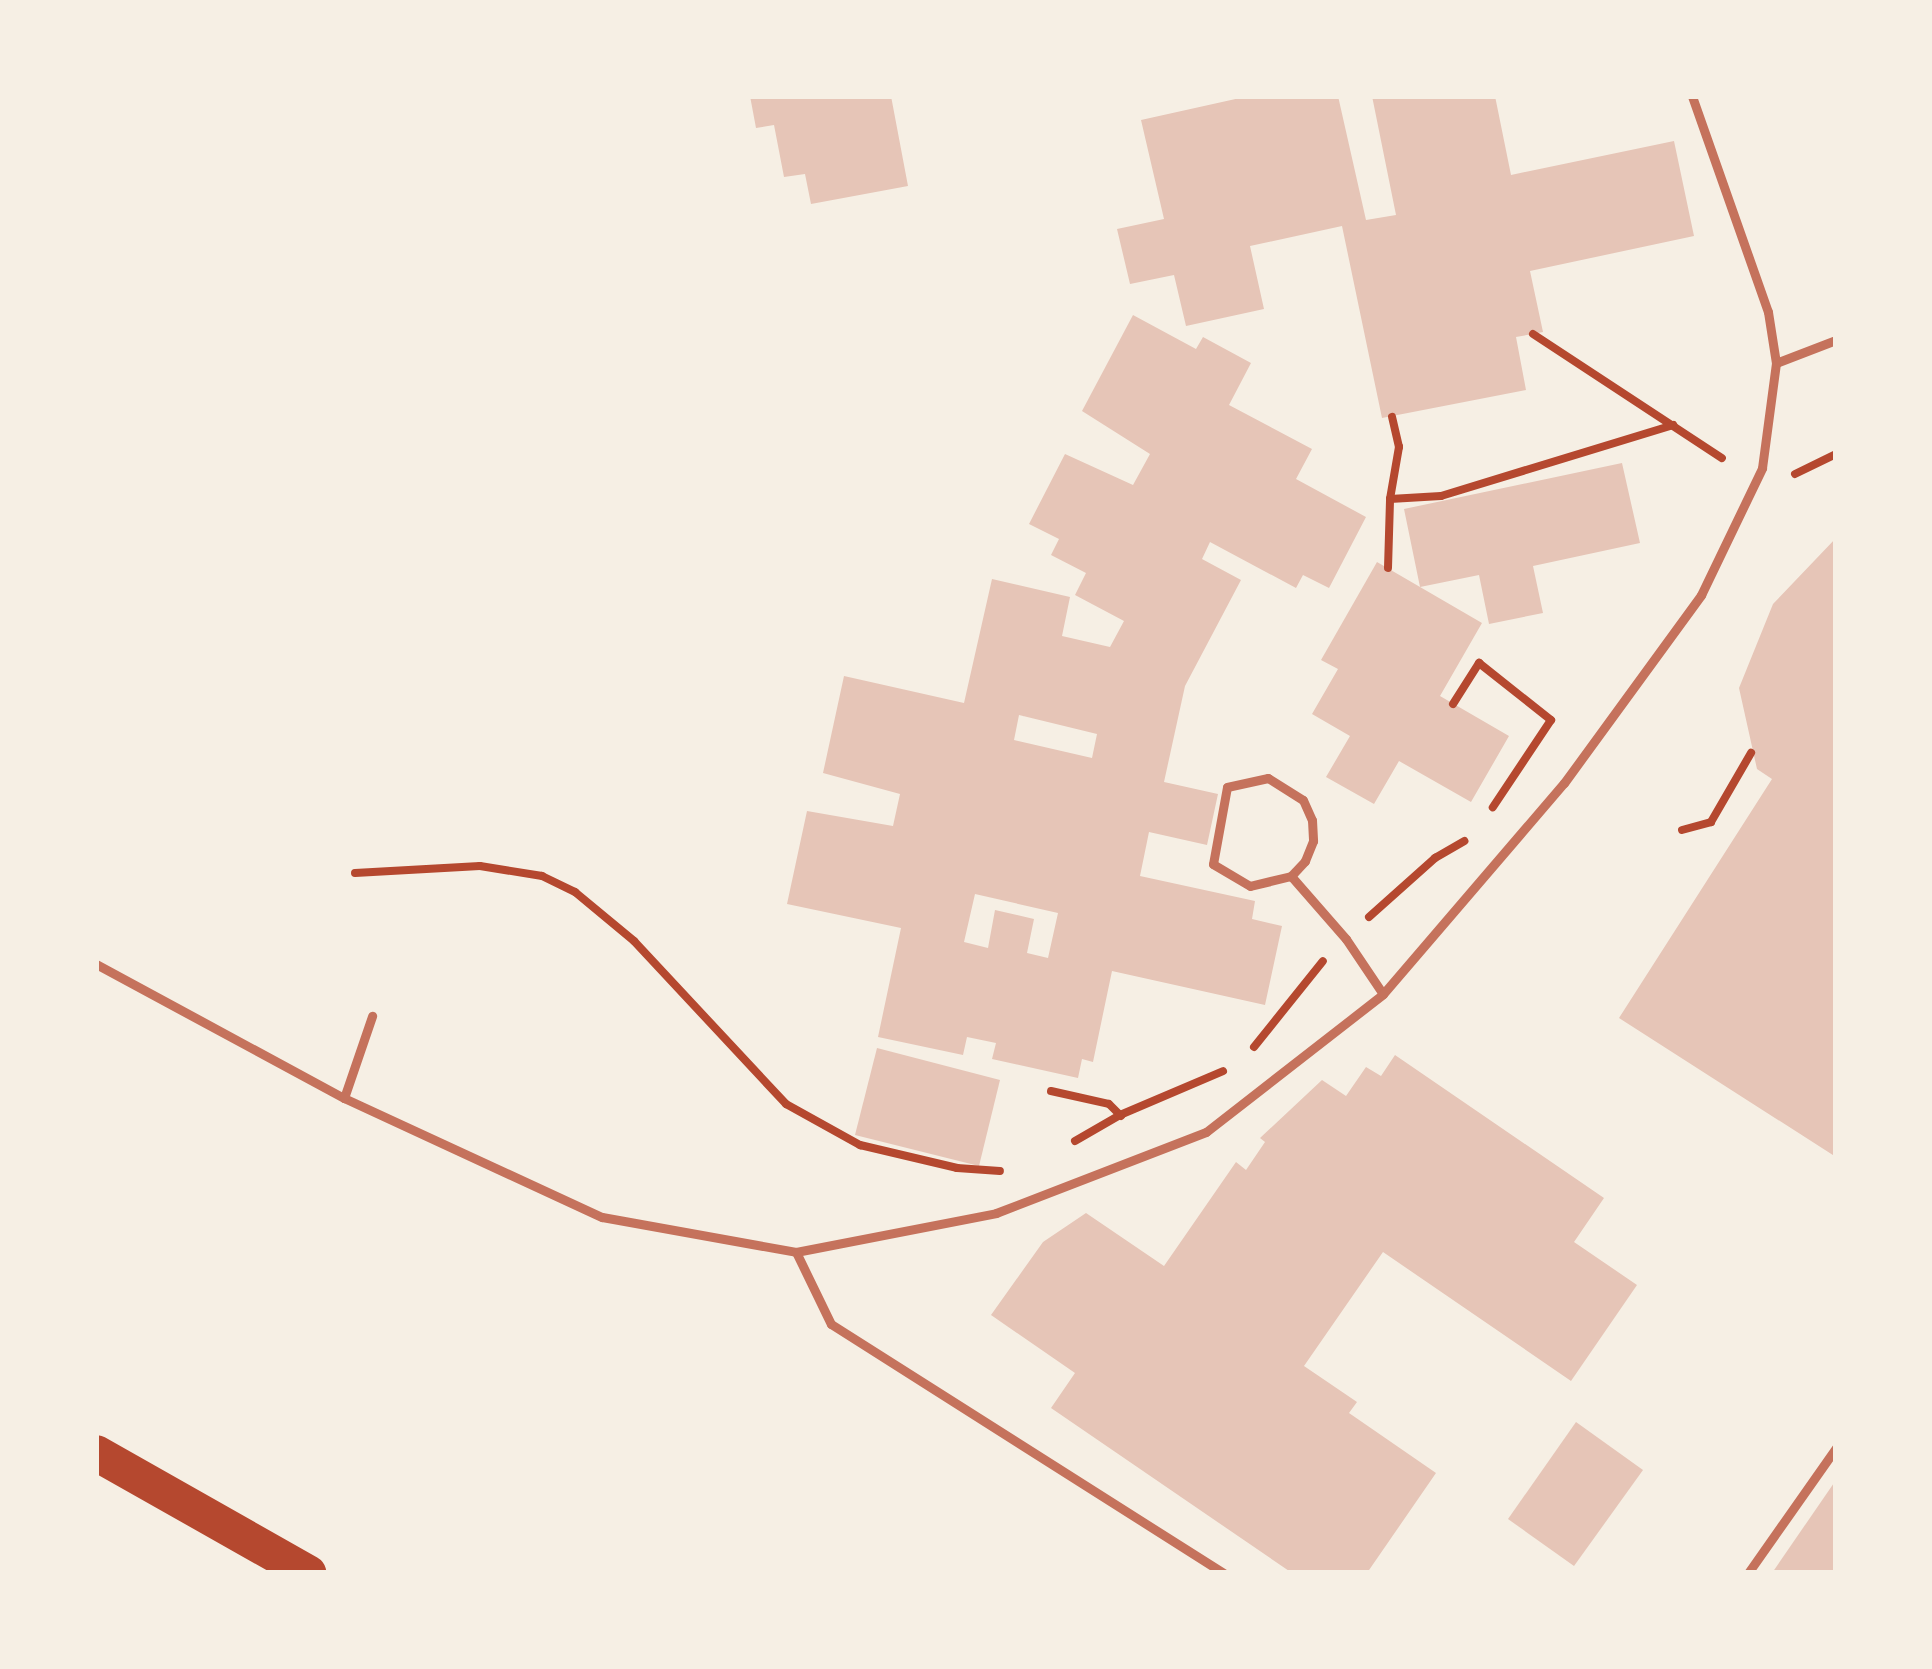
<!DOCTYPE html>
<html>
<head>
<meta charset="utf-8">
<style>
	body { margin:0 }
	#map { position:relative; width:1932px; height:1669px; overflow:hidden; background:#f6efe4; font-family:Montserrat,sans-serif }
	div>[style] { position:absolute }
	.building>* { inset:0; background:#e6c5b7 }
	.path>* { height:8px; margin:-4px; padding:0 4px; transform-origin:4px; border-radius:4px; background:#b5482f }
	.service>* { height:9px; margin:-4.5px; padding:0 4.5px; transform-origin:4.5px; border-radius:4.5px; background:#c5725c }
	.motorway>* { height:36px; margin:-18px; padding:0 18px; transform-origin:18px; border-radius:18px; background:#b5482f }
	span { translate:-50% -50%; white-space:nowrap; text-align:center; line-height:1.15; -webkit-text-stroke:12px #f6efe4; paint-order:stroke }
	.frame { position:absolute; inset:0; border:99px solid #f6efe4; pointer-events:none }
</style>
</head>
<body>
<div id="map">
	<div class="building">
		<div style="clip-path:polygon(750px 96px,891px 96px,908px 186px,811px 204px,805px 174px,784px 177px,774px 125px,756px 128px)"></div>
		<div style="clip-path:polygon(1249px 96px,1338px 96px,1366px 220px,1396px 215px,1372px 96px,1495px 96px,1511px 175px,1674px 141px,1694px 236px,1530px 271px,1543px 332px,1516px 337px,1526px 390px,1382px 418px,1342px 226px,1250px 246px,1264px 309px,1186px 326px,1174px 275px,1130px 284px,1117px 229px,1164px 219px,1141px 120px)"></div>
		<div style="clip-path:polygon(evenodd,1133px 315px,1196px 349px,1203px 337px,1251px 363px,1229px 405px,1312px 449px,1296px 479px,1366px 517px,1329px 588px,1303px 575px,1296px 588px,1210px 542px,1202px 559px,1241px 580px,1185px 686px,1164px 782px,1218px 794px,1207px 845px,1149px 832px,1140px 876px,1255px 901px,1252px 919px,1282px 926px,1265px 1005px,1112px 971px,1093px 1062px,1082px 1059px,1078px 1078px,992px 1059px,996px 1043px,967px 1037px,963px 1055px,878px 1037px,901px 928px,787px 904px,807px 811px,893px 826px,900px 794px,823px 773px,844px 676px,964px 703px,992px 579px,1070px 597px,1062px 636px,1110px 647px,1124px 621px,1075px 595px,1086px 573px,1051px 555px,1059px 539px,1029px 524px,1065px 454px,1133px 485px,1150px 454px,1082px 411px,1133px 315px,1019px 715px,1097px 734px,1092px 758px,1014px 740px,1019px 715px,1133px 315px,975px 894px,1058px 913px,1048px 958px,1027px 953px,1034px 919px,995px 910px,988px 948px,964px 942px,975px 894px)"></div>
		<div style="clip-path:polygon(1622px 463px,1640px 543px,1533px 566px,1543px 613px,1489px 624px,1479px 575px,1420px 587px,1404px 509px)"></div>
		<div style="clip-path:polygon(1836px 538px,1836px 1157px,1619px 1018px,1772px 779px,1757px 769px,1739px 688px,1773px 604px)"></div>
		<div style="clip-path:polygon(1377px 562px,1482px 623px,1440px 696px,1509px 736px,1471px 802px,1399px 761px,1374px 804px,1326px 777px,1350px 736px,1312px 714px,1338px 669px,1321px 660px)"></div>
		<div style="clip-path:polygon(877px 1048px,1000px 1080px,979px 1166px,855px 1135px)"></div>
		<div style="clip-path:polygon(1395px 1055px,1604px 1198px,1574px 1242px,1637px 1285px,1571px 1381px,1383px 1252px,1304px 1366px,1357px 1402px,1349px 1413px,1436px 1473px,1367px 1573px,1292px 1573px,1051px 1408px,1075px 1373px,991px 1315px,1043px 1242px,1086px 1213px,1164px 1266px,1236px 1162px,1246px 1170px,1265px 1142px,1260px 1138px,1322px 1080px,1346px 1096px,1366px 1067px,1381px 1076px)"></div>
		<div style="clip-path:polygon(1576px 1422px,1643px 1470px,1574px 1566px,1508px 1519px)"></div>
		<div style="clip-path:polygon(1836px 1480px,1836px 1573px,1772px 1573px)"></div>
	</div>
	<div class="path">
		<div style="left:1533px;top:334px;width:226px;rotate:33.3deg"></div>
		<div style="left:1795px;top:474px;width:46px;rotate:-26deg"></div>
		<div style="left:1390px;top:499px;width:51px;rotate:-3.4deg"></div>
		<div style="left:1441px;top:496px;width:243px;rotate:-17deg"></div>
		<div style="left:1388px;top:568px;width:69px;rotate:-88.3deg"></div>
		<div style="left:1390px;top:499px;width:53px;rotate:-80.2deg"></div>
		<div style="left:1399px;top:447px;width:31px;rotate:-103deg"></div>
		<div style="left:1453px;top:704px;width:49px;rotate:-57.6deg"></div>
		<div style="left:1479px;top:663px;width:92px;rotate:38.4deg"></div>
		<div style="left:1551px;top:720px;width:105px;rotate:123.7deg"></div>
		<div style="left:1682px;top:830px;width:30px;rotate:-15deg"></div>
		<div style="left:1711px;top:822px;width:80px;rotate:-59.9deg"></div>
		<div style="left:355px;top:873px;width:125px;rotate:-3.2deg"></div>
		<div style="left:480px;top:866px;width:63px;rotate:9.2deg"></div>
		<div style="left:542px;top:876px;width:37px;rotate:26deg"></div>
		<div style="left:575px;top:892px;width:77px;rotate:39.7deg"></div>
		<div style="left:634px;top:941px;width:223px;rotate:47deg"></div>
		<div style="left:786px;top:1104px;width:85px;rotate:29deg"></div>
		<div style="left:860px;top:1145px;width:100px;rotate:13.3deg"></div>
		<div style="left:957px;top:1168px;width:43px;rotate:4deg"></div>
		<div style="left:1369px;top:917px;width:89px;rotate:-41.8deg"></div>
		<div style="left:1435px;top:858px;width:34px;rotate:-30deg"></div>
		<div style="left:1254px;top:1047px;width:110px;rotate:-51.3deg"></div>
		<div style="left:1051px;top:1091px;width:59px;rotate:12.6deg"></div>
		<div style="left:1109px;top:1104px;width:17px;rotate:45deg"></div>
		<div style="left:1075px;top:1141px;width:52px;rotate:-30deg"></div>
		<div style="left:1120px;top:1115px;width:112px;rotate:-23.1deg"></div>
	</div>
	<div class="service">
		<div style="left:1776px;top:363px;width:64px;rotate:-21deg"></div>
		<div style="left:1268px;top:778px;width:41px;rotate:32.2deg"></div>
		<div style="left:1303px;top:800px;width:22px;rotate:66deg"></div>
		<div style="left:1312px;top:820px;width:21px;rotate:87deg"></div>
		<div style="left:1313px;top:841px;width:22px;rotate:112deg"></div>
		<div style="left:1305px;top:861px;width:21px;rotate:133deg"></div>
		<div style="left:1291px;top:876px;width:42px;rotate:166.3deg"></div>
		<div style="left:1250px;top:886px;width:43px;rotate:-149.3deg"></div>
		<div style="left:1213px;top:864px;width:78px;rotate:-79.7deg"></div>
		<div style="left:1227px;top:787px;width:42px;rotate:-12.4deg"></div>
		<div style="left:1291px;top:876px;width:84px;rotate:48.9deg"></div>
		<div style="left:1346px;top:939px;width:66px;rotate:56.1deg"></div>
		<div style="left:96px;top:964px;width:282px;rotate:28.4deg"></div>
		<div style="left:344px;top:1098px;width:284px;rotate:24.8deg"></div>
		<div style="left:602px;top:1217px;width:197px;rotate:10.2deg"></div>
		<div style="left:796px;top:1252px;width:204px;rotate:-11deg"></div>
		<div style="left:996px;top:1213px;width:225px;rotate:-21.1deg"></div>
		<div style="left:1206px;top:1132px;width:224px;rotate:-37.9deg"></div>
		<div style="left:1383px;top:994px;width:278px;rotate:-49.4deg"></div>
		<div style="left:1564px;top:783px;width:233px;rotate:-53.9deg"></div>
		<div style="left:1701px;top:595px;width:141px;rotate:-64.3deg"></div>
		<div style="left:1762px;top:468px;width:106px;rotate:-82.4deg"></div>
		<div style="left:1776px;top:363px;width:52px;rotate:-98.9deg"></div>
		<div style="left:1768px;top:312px;width:229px;rotate:-109.4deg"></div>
		<div style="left:344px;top:1098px;width:87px;rotate:-71.1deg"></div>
		<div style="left:796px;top:1252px;width:80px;rotate:64.1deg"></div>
		<div style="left:831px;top:1324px;width:465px;rotate:32.4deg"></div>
		<div style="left:1748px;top:1573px;width:153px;rotate:-54.9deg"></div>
	</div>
	<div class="motorway">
		<div style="left:96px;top:1453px;width:244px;rotate:29.5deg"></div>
	</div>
	<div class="frame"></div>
</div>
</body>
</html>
